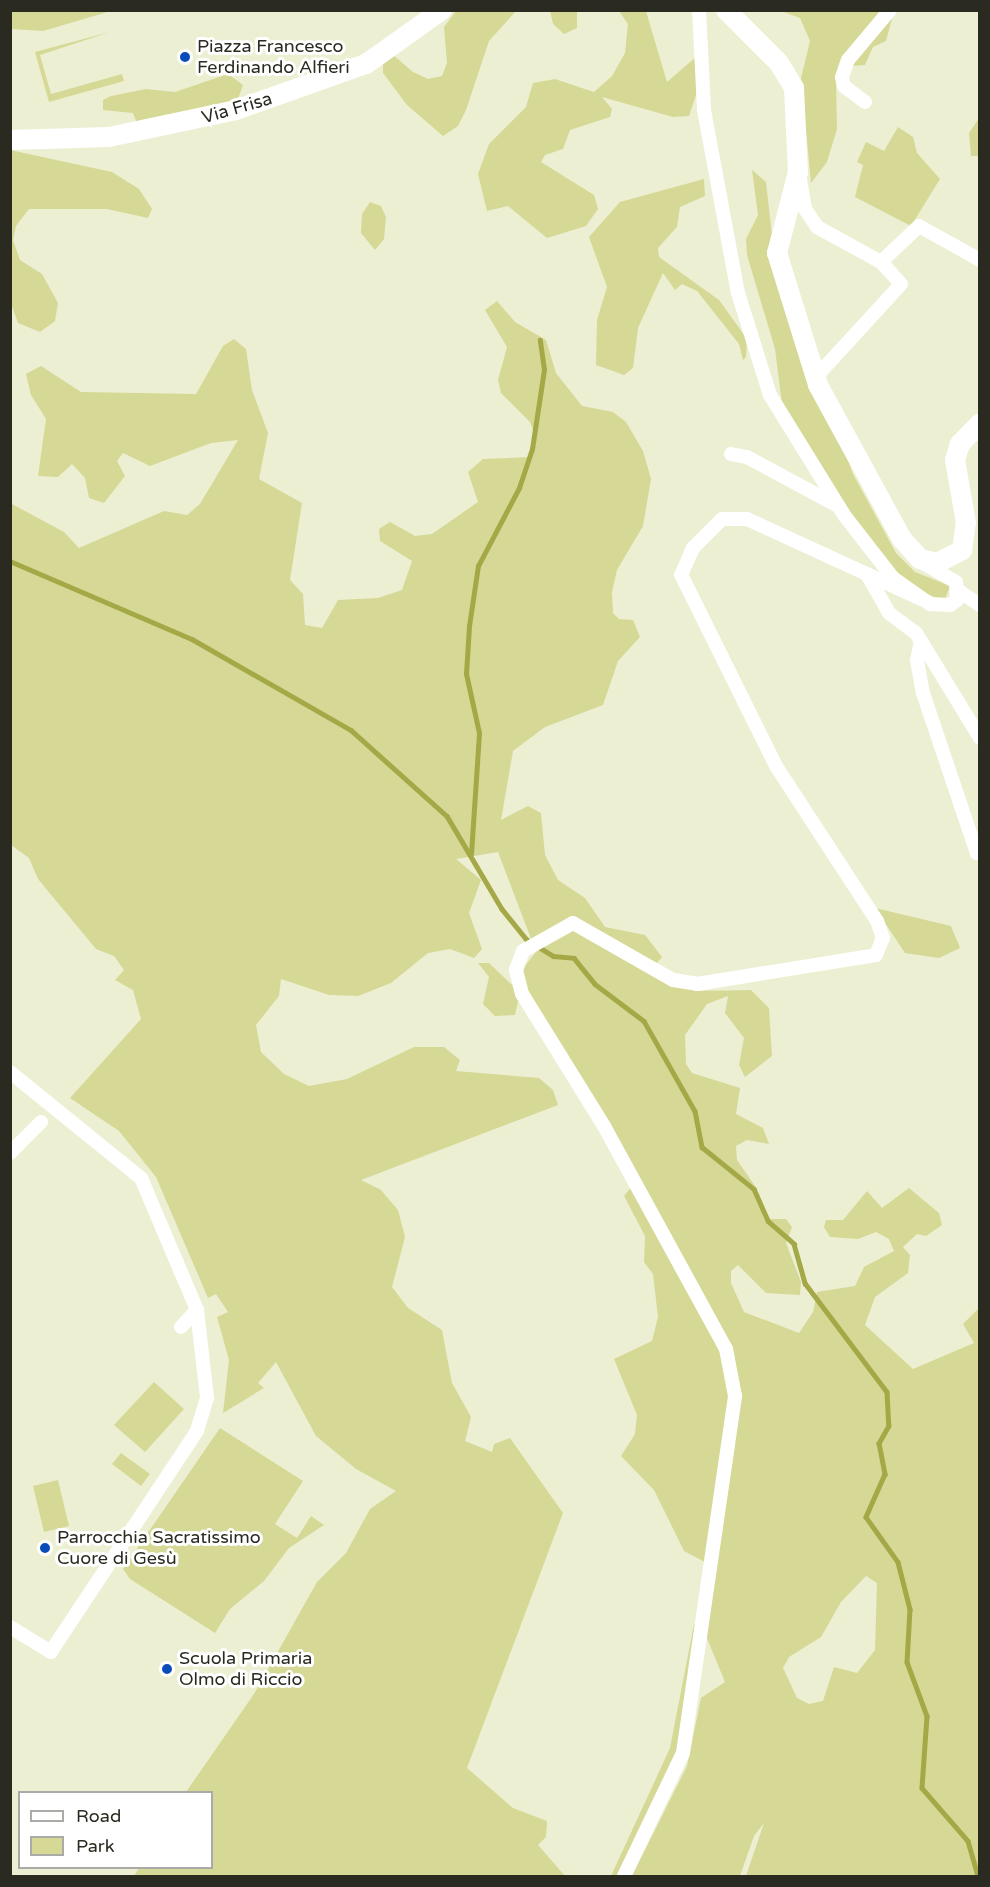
<!DOCTYPE html>
<html>
<head>
<meta charset="utf-8">
<style>
	body { margin:0 }
	#map { position:relative; width:990px; height:1887px; overflow:hidden; background:#edefd3; font-family:"Varela Round",sans-serif }
	div>[style] { position:absolute }
	.green>* { inset:0; background:#d5d995 }
	.stream>* { height:4.5px; margin:-2.25px; padding:0 2.25px; transform-origin:2.25px; border-radius:2.25px; background:#a5a846 }
	.street>* { height:14px; margin:-7px; padding:0 7px; transform-origin:7px; border-radius:7px; background:#fff }
	.secondary>* { height:20px; margin:-10px; padding:0 10px; transform-origin:10px; border-radius:10px; background:#fff }
	.dots>* { width:16px; height:16px; translate:-50% -50%; box-sizing:border-box; border:3px solid #fff; border-radius:50% }
	span { translate:-50% -50%; white-space:nowrap; text-align:center; line-height:1.15; -webkit-text-stroke:6px #fff; paint-order:stroke }
	.poi-label { font-size:18px; color:#2a2a20 }
	.left { translate:0 -50%; text-align:left }
	.street-label { font-size:18px; color:#2a2a20 }
	.frame { position:absolute; inset:0; border:12px solid #2a2a20; pointer-events:none }
	.legend { position:absolute; left:18px; top:1791px; width:195px; height:78px; box-sizing:border-box; background:#fff; border:2px solid #aaaaa6; margin:0; padding:8px 10px; list-style:none; font-size:18px; color:#2a2a20 }
	.legend li { display:flex; align-items:center; gap:12px; height:30px }
	.legend b { width:30px; border:2px solid #aaaaa6 }
</style>
</head>
<body>
<div id="map">
	<div class="green">
		<div style="clip-path:polygon(111px 11px,43px 31px,11px 29px,11px 11px)"></div>
		<div style="clip-path:polygon(456px 11px,516px 11px,489px 41px,466px 110px,458px 126px,443px 136px,407px 105px,383px 73px,383px 62px,392px 54px,413px 72px,428px 79px,442px 76px,447px 63px,444px 27px)"></div>
		<div style="clip-path:polygon(550px 11px,577px 11px,577px 28px,564px 34px,553px 24px)"></div>
		<div style="clip-path:polygon(619px 11px,646px 11px,667px 82px,696px 57px,700px 83px,689px 116px,673px 117px,602px 97px,612px 109px,610px 117px,570px 130px,563px 149px,545px 155px,541px 162px,594px 195px,598px 209px,586px 226px,547px 238px,508px 206px,487px 211px,478px 174px,489px 144px,526px 107px,533px 83px,555px 79px,594px 92px,612px 76px,625px 53px,628px 24px)"></div>
		<div style="clip-path:polygon(781px 11px,886px 11px,864px 30px,836px 80px,837px 129px,827px 162px,811px 183px,801px 78px,810px 41px,800px 18px)"></div>
		<div style="clip-path:polygon(893px 15px,886px 41px,873px 47px,865px 65px,851px 66px)"></div>
		<div style="clip-path:polygon(110px 32px,40px 55px,51px 94px,122px 74px,124px 81px,49px 102px,35px 52px)"></div>
		<div style="clip-path:polygon(228px 74px,243px 85px,237px 102px,138px 126px,133px 113px,103px 110px,103px 100px,111px 96px,146px 89px,175px 92px)"></div>
		<div style="clip-path:polygon(979px 118px,979px 156px,971px 156px,969px 133px)"></div>
		<div style="clip-path:polygon(898px 127px,913px 137px,917px 153px,940px 179px,911px 226px,855px 197px,863px 165px,857px 162px,866px 142px,884px 151px)"></div>
		<div style="clip-path:polygon(10px 150px,112px 172px,139px 189px,152px 209px,148px 218px,107px 209px,29px 209px,16px 226px,13px 240px,20px 260px,42px 274px,58px 303px,55px 321px,40px 332px,18px 323px,11px 304px)"></div>
		<div style="clip-path:polygon(752px 170px,766px 182px,773px 244px,853px 474px,896px 553px,915px 572px,950px 586px,944px 602px,901px 581px,875px 550px,783px 412px,775px 349px,747px 255px,746px 239px,758px 215px)"></div>
		<div style="clip-path:polygon(704px 179px,705px 196px,680px 207px,677px 227px,658px 248px,659px 257px,719px 300px,747px 339px,746px 357px,743px 360px,739px 344px,697px 291px,682px 284px,675px 290px,663px 273px,638px 328px,633px 368px,624px 375px,596px 365px,597px 320px,607px 287px,589px 237px,620px 202px)"></div>
		<div style="clip-path:polygon(370px 202px,381px 206px,386px 217px,384px 239px,375px 250px,361px 233px,362px 214px)"></div>
		<div style="clip-path:polygon(evenodd,497px 301px,515px 322px,546px 340px,556px 373px,582px 406px,613px 412px,626px 422px,643px 451px,651px 479px,643px 526px,617px 570px,612px 592px,613px 613px,619px 619px,633px 620px,640px 637px,618px 661px,603px 705px,545px 727px,513px 751px,501px 820px,528px 806px,541px 813px,545px 855px,558px 880px,585px 898px,605px 927px,645px 935px,662px 957px,651px 970px,696px 991px,751px 990px,769px 1008px,772px 1056px,745px 1077px,739px 1065px,744px 1038px,725px 1013px,728px 996px,707px 1004px,685px 1035px,686px 1064px,692px 1073px,740px 1088px,736px 1114px,763px 1128px,769px 1144px,747px 1140px,736px 1146px,737px 1160px,755px 1186px,764px 1219px,786px 1219px,792px 1227px,786px 1243px,801px 1282px,800px 1295px,766px 1293px,738px 1265px,731px 1271px,731px 1283px,744px 1312px,799px 1333px,813px 1312px,817px 1292px,855px 1286px,864px 1267px,894px 1251px,889px 1239px,876px 1232px,858px 1239px,830px 1237px,824px 1227px,826px 1220px,843px 1220px,867px 1191px,882px 1208px,909px 1188px,939px 1213px,942px 1225px,926px 1236px,917px 1234px,903px 1247px,910px 1255px,908px 1273px,875px 1297px,865px 1325px,913px 1369px,974px 1343px,963px 1324px,979px 1308px,979px 1876px,746px 1876px,764px 1823px,754px 1836px,740px 1876px,632px 1876px,687px 1766px,701px 1698px,725px 1682px,706px 1636px,735px 1445px,735px 1370px,530px 1005px,520px 972px,536px 952px,498px 852px,456px 859px,481px 880px,469px 913px,482px 949px,474px 958px,450px 949px,428px 953px,391px 983px,358px 996px,329px 995px,281px 979px,279px 996px,256px 1025px,261px 1052px,284px 1074px,309px 1086px,347px 1079px,414px 1047px,444px 1047px,460px 1060px,456px 1071px,539px 1078px,553px 1090px,558px 1105px,361px 1180px,381px 1190px,398px 1210px,405px 1237px,392px 1287px,408px 1308px,442px 1330px,452px 1383px,471px 1417px,465px 1441px,492px 1452px,494px 1444px,510px 1438px,563px 1513px,467px 1768px,513px 1808px,547px 1821px,546px 1837px,538px 1845px,565px 1876px,134px 1876px,139px 1868px,212px 1868px,212px 1792px,186px 1792px,254px 1694px,317px 1582px,346px 1553px,370px 1509px,396px 1491px,356px 1469px,316px 1436px,276px 1362px,258px 1383px,264px 1388px,223px 1413px,229px 1360px,217px 1317px,228px 1312px,216px 1294px,208px 1298px,156px 1177px,119px 1131px,70px 1098px,141px 1019px,133px 990px,115px 980px,124px 970px,114px 956px,96px 949px,38px 879px,29px 858px,11px 845px,10px 503px,64px 532px,79px 548px,164px 511px,187px 515px,200px 504px,238px 440px,211px 443px,150px 466px,123px 453px,117px 461px,125px 476px,104px 503px,89px 498px,85px 478px,72px 464px,58px 477px,38px 476px,46px 419px,31px 395px,26px 374px,41px 366px,81px 392px,196px 394px,223px 346px,234px 339px,246px 349px,252px 390px,268px 433px,259px 479px,302px 503px,290px 580px,303px 594px,305px 625px,322px 628px,338px 600px,378px 598px,402px 590px,412px 561px,380px 541px,379px 529px,390px 522px,415px 536px,432px 534px,478px 502px,468px 472px,483px 459px,531px 457px,536px 438px,530px 422px,501px 393px,498px 380px,507px 347px,485px 310px,497px 301px,866px 1576px,877px 1583px,875px 1650px,857px 1673px,834px 1667px,823px 1701px,809px 1704px,797px 1698px,783px 1668px,789px 1657px,821px 1637px,841px 1602px,866px 1576px)"></div>
		<div style="clip-path:polygon(875px 908px,951px 926px,960px 948px,939px 958px,905px 953px)"></div>
		<div style="clip-path:polygon(478px 963px,489px 963px,512px 985px,519px 997px,515px 1015px,495px 1016px,483px 1004px,489px 977px)"></div>
		<div style="clip-path:polygon(632px 1186px,724px 1350px,730px 1388px,705px 1562px,684px 1551px,654px 1490px,621px 1456px,635px 1434px,637px 1415px,614px 1359px,652px 1341px,658px 1317px,653px 1274px,644px 1262px,645px 1236px,624px 1196px)"></div>
		<div style="clip-path:polygon(154px 1382px,184px 1409px,145px 1452px,114px 1425px)"></div>
		<div style="clip-path:polygon(220px 1428px,303px 1481px,275px 1524px,297px 1538px,311px 1516px,324px 1525px,289px 1548px,264px 1581px,230px 1609px,215px 1633px,130px 1579px,123px 1569px)"></div>
		<div style="clip-path:polygon(121px 1453px,150px 1474px,141px 1486px,112px 1464px)"></div>
		<div style="clip-path:polygon(58px 1480px,69px 1526px,44px 1532px,33px 1486px)"></div>
		<div style="clip-path:polygon(694px 1624px,700px 1630px,682px 1745px,621px 1876px,611px 1876px,670px 1748px)"></div>
	</div>
	<div class="stream">
		<div style="left:10px;top:561px;width:198px;rotate:23.2deg"></div>
		<div style="left:192px;top:639px;width:183px;rotate:29.8deg"></div>
		<div style="left:351px;top:730px;width:129px;rotate:41.9deg"></div>
		<div style="left:447px;top:816px;width:108px;rotate:59.4deg"></div>
		<div style="left:502px;top:909px;width:38px;rotate:51deg"></div>
		<div style="left:526px;top:939px;width:32px;rotate:32deg"></div>
		<div style="left:553px;top:956px;width:21px;rotate:5deg"></div>
		<div style="left:574px;top:958px;width:33px;rotate:51deg"></div>
		<div style="left:595px;top:984px;width:61px;rotate:37.1deg"></div>
		<div style="left:644px;top:1021px;width:103px;rotate:60.5deg"></div>
		<div style="left:695px;top:1111px;width:37px;rotate:79deg"></div>
		<div style="left:702px;top:1147px;width:67px;rotate:38.9deg"></div>
		<div style="left:754px;top:1189px;width:35px;rotate:66deg"></div>
		<div style="left:768px;top:1221px;width:35px;rotate:41deg"></div>
		<div style="left:794px;top:1244px;width:41px;rotate:74.2deg"></div>
		<div style="left:805px;top:1283px;width:136px;rotate:53deg"></div>
		<div style="left:887px;top:1392px;width:34px;rotate:87deg"></div>
		<div style="left:889px;top:1426px;width:20px;rotate:120deg"></div>
		<div style="left:879px;top:1443px;width:32px;rotate:79deg"></div>
		<div style="left:885px;top:1474px;width:47px;rotate:113.8deg"></div>
		<div style="left:866px;top:1517px;width:55px;rotate:54.6deg"></div>
		<div style="left:898px;top:1562px;width:49px;rotate:75.7deg"></div>
		<div style="left:910px;top:1609px;width:53px;rotate:93.2deg"></div>
		<div style="left:907px;top:1662px;width:58px;rotate:69.7deg"></div>
		<div style="left:927px;top:1716px;width:72px;rotate:94deg"></div>
		<div style="left:922px;top:1788px;width:70px;rotate:49deg"></div>
		<div style="left:968px;top:1841px;width:36px;rotate:74deg"></div>
		<div style="left:471px;top:854px;width:121px;rotate:-86.2deg"></div>
		<div style="left:479px;top:733px;width:60px;rotate:-102.4deg"></div>
		<div style="left:466px;top:674px;width:48px;rotate:-86.4deg"></div>
		<div style="left:469px;top:626px;width:61px;rotate:-81.5deg"></div>
		<div style="left:478px;top:566px;width:88px;rotate:-62.3deg"></div>
		<div style="left:519px;top:488px;width:41px;rotate:-71.6deg"></div>
		<div style="left:532px;top:449px;width:80px;rotate:-81.4deg"></div>
		<div style="left:544px;top:370px;width:30px;rotate:-98deg"></div>
	</div>
	<div class="street">
		<div style="left:699px;top:10px;width:100px;rotate:87.1deg"></div>
		<div style="left:704px;top:110px;width:186px;rotate:79.5deg"></div>
		<div style="left:738px;top:293px;width:107px;rotate:72.6deg"></div>
		<div style="left:770px;top:395px;width:141px;rotate:58.3deg"></div>
		<div style="left:844px;top:515px;width:80px;rotate:52.1deg"></div>
		<div style="left:893px;top:578px;width:45px;rotate:35.1deg"></div>
		<div style="left:930px;top:604px;width:20px;rotate:3deg"></div>
		<div style="left:950px;top:605px;width:9px;rotate:-36deg"></div>
		<div style="left:957px;top:600px;width:18px;rotate:-93deg"></div>
		<div style="left:956px;top:582px;width:38px;rotate:-150deg"></div>
		<div style="left:865px;top:102px;width:26px;rotate:-143deg"></div>
		<div style="left:844px;top:86px;width:9px;rotate:-103deg"></div>
		<div style="left:842px;top:77px;width:18px;rotate:-71deg"></div>
		<div style="left:848px;top:60px;width:65px;rotate:-50deg"></div>
		<div style="left:799px;top:174px;width:36px;rotate:80deg"></div>
		<div style="left:805px;top:209px;width:22px;rotate:56deg"></div>
		<div style="left:817px;top:227px;width:73px;rotate:28.7deg"></div>
		<div style="left:881px;top:262px;width:52px;rotate:-43.5deg"></div>
		<div style="left:919px;top:226px;width:70px;rotate:29.1deg"></div>
		<div style="left:815px;top:378px;width:127px;rotate:-47.5deg"></div>
		<div style="left:901px;top:284px;width:30px;rotate:-132deg"></div>
		<div style="left:731px;top:454px;width:16px;rotate:11deg"></div>
		<div style="left:747px;top:457px;width:101px;rotate:28.3deg"></div>
		<div style="left:868px;top:576px;width:43px;rotate:60.4deg"></div>
		<div style="left:889px;top:613px;width:34px;rotate:37deg"></div>
		<div style="left:916px;top:633px;width:123px;rotate:58.6deg"></div>
		<div style="left:959px;top:591px;width:25px;rotate:34deg"></div>
		<div style="left:921px;top:641px;width:19px;rotate:102deg"></div>
		<div style="left:917px;top:660px;width:34px;rotate:80deg"></div>
		<div style="left:923px;top:693px;width:169px;rotate:71.4deg"></div>
		<div style="left:10px;top:1072px;width:169px;rotate:39deg"></div>
		<div style="left:141px;top:1178px;width:143px;rotate:67deg"></div>
		<div style="left:197px;top:1310px;width:89px;rotate:83.5deg"></div>
		<div style="left:207px;top:1398px;width:34px;rotate:107deg"></div>
		<div style="left:197px;top:1431px;width:265px;rotate:123.5deg"></div>
		<div style="left:51px;top:1652px;width:48px;rotate:-148.6deg"></div>
		<div style="left:10px;top:1153px;width:44px;rotate:-45deg"></div>
		<div style="left:181px;top:1327px;width:23px;rotate:-47deg"></div>
		<div style="left:624px;top:1876px;width:136px;rotate:-64.4deg"></div>
		<div style="left:683px;top:1753px;width:361px;rotate:-81.7deg"></div>
		<div style="left:735px;top:1396px;width:48px;rotate:-100.8deg"></div>
		<div style="left:726px;top:1349px;width:254px;rotate:-118.7deg"></div>
		<div style="left:604px;top:1126px;width:155px;rotate:-121.8deg"></div>
		<div style="left:522px;top:994px;width:25px;rotate:-104deg"></div>
		<div style="left:516px;top:970px;width:20px;rotate:-70deg"></div>
		<div style="left:523px;top:951px;width:57px;rotate:-29.2deg"></div>
		<div style="left:573px;top:923px;width:115px;rotate:29.7deg"></div>
		<div style="left:673px;top:980px;width:24px;rotate:9deg"></div>
		<div style="left:697px;top:984px;width:181px;rotate:-9.2deg"></div>
		<div style="left:876px;top:955px;width:18px;rotate:-68deg"></div>
		<div style="left:883px;top:938px;width:18px;rotate:-109deg"></div>
		<div style="left:877px;top:921px;width:185px;rotate:-123.1deg"></div>
		<div style="left:776px;top:766px;width:213px;rotate:-116.4deg"></div>
		<div style="left:681px;top:575px;width:30px;rotate:-66deg"></div>
		<div style="left:693px;top:548px;width:41px;rotate:-45deg"></div>
		<div style="left:722px;top:519px;width:25px"></div>
		<div style="left:747px;top:519px;width:192px;rotate:24.7deg"></div>
	</div>
	<div class="secondary">
		<div style="left:726px;top:10px;width:75px;rotate:45deg"></div>
		<div style="left:779px;top:63px;width:29px;rotate:59deg"></div>
		<div style="left:794px;top:88px;width:84px;rotate:87.3deg"></div>
		<div style="left:798px;top:172px;width:84px;rotate:104.5deg"></div>
		<div style="left:777px;top:253px;width:138px;rotate:72.7deg"></div>
		<div style="left:818px;top:385px;width:175px;rotate:61.4deg"></div>
		<div style="left:902px;top:539px;width:27px;rotate:48deg"></div>
		<div style="left:920px;top:559px;width:17px;rotate:13deg"></div>
		<div style="left:937px;top:563px;width:28px;rotate:-27deg"></div>
		<div style="left:962px;top:550px;width:27px;rotate:-82deg"></div>
		<div style="left:966px;top:523px;width:64px;rotate:-99.9deg"></div>
		<div style="left:955px;top:460px;width:17px;rotate:-73deg"></div>
		<div style="left:960px;top:444px;width:29px;rotate:-46deg"></div>
		<div style="left:10px;top:140px;width:99px;rotate:-1.7deg"></div>
		<div style="left:109px;top:137px;width:130px;rotate:-12deg"></div>
		<div style="left:236px;top:110px;width:138px;rotate:-19.5deg"></div>
		<div style="left:366px;top:64px;width:93px;rotate:-35.4deg"></div>
	</div>
	<div class="dots">
		<div style="left:185px;top:57px;background:#0b4db8"></div>
		<div style="left:45px;top:1548px;background:#0b4db8"></div>
		<div style="left:167px;top:1669px;background:#0b4db8"></div>
	</div>
	<div class="poi-label">
		<span class="left" style="left:197px;top:57px">Piazza Francesco<br>Ferdinando Alfieri</span>
		<span class="left" style="left:57px;top:1548px">Parrocchia Sacratissimo<br>Cuore di Gesù</span>
		<span class="left" style="left:179px;top:1669px">Scuola Primaria<br>Olmo di Riccio</span>
	</div>
	<div class="street-label">
		<span style="left:237px;top:108px;rotate:-16deg">Via Frisa</span>
	</div>
	<div class="frame"></div>
	<ul class="legend">
	<li><b style="height:8px;background:#fff"></b>Road</li>
	<li><b style="height:16px;background:#d5d995"></b>Park</li>
	</ul>
</div>
</body>
</html>
